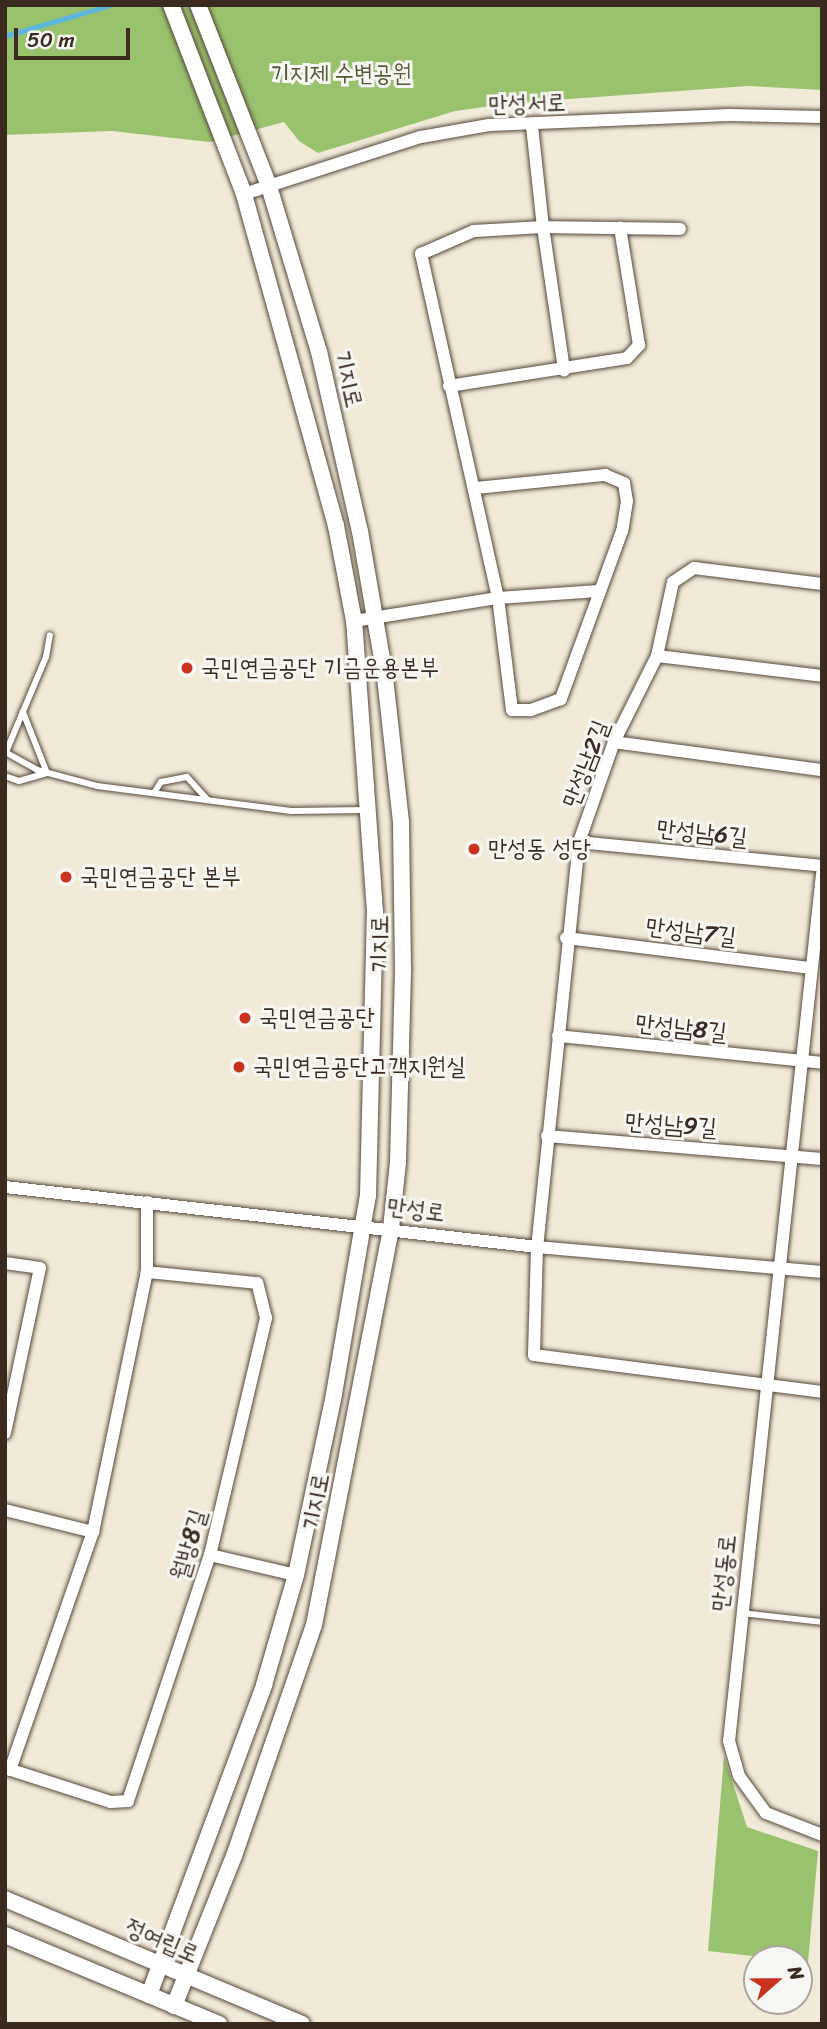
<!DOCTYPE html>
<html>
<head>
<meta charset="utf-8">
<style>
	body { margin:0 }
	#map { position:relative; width:827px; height:2029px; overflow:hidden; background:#f1ead7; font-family:Sriracha,"Poor Story",sans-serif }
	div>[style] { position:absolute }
	.green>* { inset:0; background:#99c26e }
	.stream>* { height:4.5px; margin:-2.25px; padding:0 2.25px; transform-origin:2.25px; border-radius:2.25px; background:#5eb6db }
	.roads { filter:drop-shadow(0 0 2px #56473a) drop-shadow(0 0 2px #56473a) }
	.service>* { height:6px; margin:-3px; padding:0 3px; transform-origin:3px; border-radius:3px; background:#fff }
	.minor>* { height:12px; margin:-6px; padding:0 6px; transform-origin:6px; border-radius:6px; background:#fff }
	.tertiary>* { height:16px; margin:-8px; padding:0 8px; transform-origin:8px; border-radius:8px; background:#fff }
	.dots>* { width:19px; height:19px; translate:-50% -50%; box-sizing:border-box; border:4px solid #f6f6f2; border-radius:50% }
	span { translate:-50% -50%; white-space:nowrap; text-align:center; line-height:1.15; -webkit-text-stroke:6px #f6f6f2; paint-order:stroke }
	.park-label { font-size:24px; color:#575836 }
	.street-label { font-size:24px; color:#3b2a1e }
	.poi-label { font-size:24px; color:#3b2a1e }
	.left { translate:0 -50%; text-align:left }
	.frame { position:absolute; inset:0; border:7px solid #3b2a1e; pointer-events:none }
	.north { position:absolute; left:743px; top:1945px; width:70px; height:70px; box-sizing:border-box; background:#f6f6f2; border:2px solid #aba49d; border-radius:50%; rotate:69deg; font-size:19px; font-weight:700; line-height:28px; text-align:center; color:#3b2a1e }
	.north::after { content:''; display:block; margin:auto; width:24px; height:32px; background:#c8321e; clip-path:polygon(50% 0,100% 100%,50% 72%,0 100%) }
	.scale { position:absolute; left:14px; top:28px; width:116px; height:32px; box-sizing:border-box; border:4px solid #3b2a1e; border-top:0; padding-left:9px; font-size:21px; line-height:24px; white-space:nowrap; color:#3b2a1e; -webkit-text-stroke:5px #f6f6f2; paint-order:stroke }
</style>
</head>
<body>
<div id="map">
	<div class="green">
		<div style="clip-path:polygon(5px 5px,822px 5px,822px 90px,748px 86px,514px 103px,455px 111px,318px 153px,299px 141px,284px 122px,209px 142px,112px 131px,5px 135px)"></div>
		<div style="clip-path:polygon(724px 1756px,747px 1827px,818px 1851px,808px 1962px,708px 1951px)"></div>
	</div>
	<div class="stream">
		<div style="left:5px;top:36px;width:109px;rotate:-16.4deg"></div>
	</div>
	<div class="roads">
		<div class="service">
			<div style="left:5px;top:752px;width:37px;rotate:29deg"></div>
			<div style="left:37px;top:770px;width:62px;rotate:14.9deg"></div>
			<div style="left:97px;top:786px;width:196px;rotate:7.3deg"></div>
			<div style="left:291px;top:811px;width:75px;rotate:-0.8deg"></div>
			<div style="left:6px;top:752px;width:103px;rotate:-67.2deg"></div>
			<div style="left:46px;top:657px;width:22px;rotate:-80deg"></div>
			<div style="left:5px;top:776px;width:15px;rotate:20deg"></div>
			<div style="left:19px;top:781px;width:29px;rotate:-16deg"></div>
			<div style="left:47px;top:773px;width:66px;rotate:-111.5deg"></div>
			<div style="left:154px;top:793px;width:13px;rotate:-58deg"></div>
			<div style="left:161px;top:782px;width:26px;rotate:-11deg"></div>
			<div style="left:187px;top:777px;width:31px;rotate:48deg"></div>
			<div style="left:742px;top:1613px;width:81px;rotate:6.4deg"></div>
		</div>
		<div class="minor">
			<div style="left:532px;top:126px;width:102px;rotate:83.8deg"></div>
			<div style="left:543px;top:227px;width:137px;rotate:0.8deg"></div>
			<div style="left:244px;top:194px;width:186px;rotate:-17.9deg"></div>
			<div style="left:421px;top:137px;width:69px;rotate:-10deg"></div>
			<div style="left:489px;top:125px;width:240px;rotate:-2.4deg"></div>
			<div style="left:729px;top:115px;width:93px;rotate:1.2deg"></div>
			<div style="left:449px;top:386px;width:180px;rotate:-8.9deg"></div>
			<div style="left:627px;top:358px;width:18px;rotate:-47deg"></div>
			<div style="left:639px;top:345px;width:119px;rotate:-99.2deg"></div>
			<div style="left:476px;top:488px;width:130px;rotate:-5.8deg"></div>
			<div style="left:605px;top:475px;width:21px;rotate:23deg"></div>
			<div style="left:624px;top:483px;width:18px;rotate:81deg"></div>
			<div style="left:627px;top:501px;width:30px;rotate:99deg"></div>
			<div style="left:622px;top:531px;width:179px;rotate:110deg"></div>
			<div style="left:561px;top:699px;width:33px;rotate:160deg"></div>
			<div style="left:530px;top:710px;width:18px;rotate:180deg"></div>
			<div style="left:512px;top:710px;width:113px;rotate:-97.1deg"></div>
			<div style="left:498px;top:598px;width:353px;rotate:-102.6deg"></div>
			<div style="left:421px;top:254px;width:58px;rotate:-23.5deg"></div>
			<div style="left:474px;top:231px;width:69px;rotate:-3.3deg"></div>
			<div style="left:543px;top:227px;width:145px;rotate:81.6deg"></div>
			<div style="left:822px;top:584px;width:129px;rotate:-172.9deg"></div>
			<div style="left:694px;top:568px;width:25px;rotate:146deg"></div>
			<div style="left:673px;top:582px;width:76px;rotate:102.2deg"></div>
			<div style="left:657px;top:656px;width:96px;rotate:116.6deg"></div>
			<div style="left:614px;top:742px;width:106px;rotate:109.3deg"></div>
			<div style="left:579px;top:842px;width:407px;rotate:95.9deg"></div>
			<div style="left:537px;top:1247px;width:108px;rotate:91.6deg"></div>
			<div style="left:534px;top:1355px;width:290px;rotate:7.3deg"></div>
			<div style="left:354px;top:621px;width:146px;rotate:-9.1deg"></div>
			<div style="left:498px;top:598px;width:100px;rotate:-4deg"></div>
			<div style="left:657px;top:656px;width:166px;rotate:6.9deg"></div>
			<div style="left:614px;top:742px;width:210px;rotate:7.7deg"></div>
			<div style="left:579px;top:842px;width:244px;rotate:5.6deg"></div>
			<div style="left:822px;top:874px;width:872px;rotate:96.12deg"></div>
			<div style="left:729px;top:1741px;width:36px;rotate:74deg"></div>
			<div style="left:739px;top:1776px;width:46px;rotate:53.9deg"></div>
			<div style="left:766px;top:1813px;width:60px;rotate:21.4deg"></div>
			<div style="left:566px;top:938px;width:247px;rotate:7deg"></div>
			<div style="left:558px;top:1036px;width:265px;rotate:5.8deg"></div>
			<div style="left:547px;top:1136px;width:276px;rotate:4.8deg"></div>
			<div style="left:5px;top:1187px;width:535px;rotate:6.43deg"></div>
			<div style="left:537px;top:1247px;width:286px;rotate:5deg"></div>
			<div style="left:5px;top:1263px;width:35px;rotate:8deg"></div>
			<div style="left:40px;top:1268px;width:169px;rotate:102deg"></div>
			<div style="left:5px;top:1510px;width:91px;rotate:14deg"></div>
			<div style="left:210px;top:1555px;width:88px;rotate:13.1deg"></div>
			<div style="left:5px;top:1768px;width:111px;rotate:17.8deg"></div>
			<div style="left:111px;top:1802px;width:17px;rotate:-3deg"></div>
			<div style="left:128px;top:1801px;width:259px;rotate:-71.6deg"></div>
			<div style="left:210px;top:1555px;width:244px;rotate:-76.7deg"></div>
			<div style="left:266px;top:1318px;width:36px;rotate:-104deg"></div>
			<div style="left:257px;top:1283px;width:111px;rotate:-174.3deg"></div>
			<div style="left:10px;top:1770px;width:252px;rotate:-70.8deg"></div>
			<div style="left:93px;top:1532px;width:266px;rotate:-78.3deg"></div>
			<div style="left:147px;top:1272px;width:70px;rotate:-90deg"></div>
		</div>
		<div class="tertiary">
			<div style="left:5px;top:1899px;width:322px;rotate:22.8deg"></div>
			<div style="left:5px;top:1935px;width:232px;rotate:22.6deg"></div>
			<div style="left:149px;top:1995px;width:331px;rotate:-69.6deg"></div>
			<div style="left:264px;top:1685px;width:115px;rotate:-73.8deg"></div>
			<div style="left:296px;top:1575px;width:185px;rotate:-78.1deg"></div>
			<div style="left:334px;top:1394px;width:201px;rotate:-80.3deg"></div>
			<div style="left:368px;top:1196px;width:284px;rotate:-88.6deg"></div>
			<div style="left:375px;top:912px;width:292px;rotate:-94.1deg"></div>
			<div style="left:354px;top:621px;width:97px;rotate:-100.7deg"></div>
			<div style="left:336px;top:526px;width:345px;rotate:-105.5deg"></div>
			<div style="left:244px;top:194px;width:203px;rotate:-111.1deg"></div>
			<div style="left:174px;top:2006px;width:162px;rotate:-68.2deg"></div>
			<div style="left:234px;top:1856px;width:244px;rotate:-70.9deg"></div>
			<div style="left:314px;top:1625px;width:404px;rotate:-79deg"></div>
			<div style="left:391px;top:1228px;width:66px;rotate:-83.9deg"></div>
			<div style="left:398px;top:1162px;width:194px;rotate:-88.5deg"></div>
			<div style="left:403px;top:968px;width:146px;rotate:-90.8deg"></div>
			<div style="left:401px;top:822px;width:147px;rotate:-96.3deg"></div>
			<div style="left:385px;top:676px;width:146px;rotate:-99.8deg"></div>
			<div style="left:360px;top:532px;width:185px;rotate:-102.8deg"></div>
			<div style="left:319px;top:352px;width:173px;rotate:-106.8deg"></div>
			<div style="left:269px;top:186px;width:194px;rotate:-111.4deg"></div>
		</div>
	</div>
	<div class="dots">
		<div style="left:187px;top:668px;background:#c8321e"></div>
		<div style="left:474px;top:849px;background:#c8321e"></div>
		<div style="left:66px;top:877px;background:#c8321e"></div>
		<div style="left:245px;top:1018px;background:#c8321e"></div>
		<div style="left:239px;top:1067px;background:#c8321e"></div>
	</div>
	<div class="park-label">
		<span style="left:341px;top:74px">기지제 수변공원</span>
	</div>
	<div class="street-label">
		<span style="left:527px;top:104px;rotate:-2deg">만성서로</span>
		<span style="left:348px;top:379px;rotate:77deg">기지로</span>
		<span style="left:586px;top:764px;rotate:-69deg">만성남2길</span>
		<span style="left:702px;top:833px;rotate:6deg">만성남6길</span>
		<span style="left:691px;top:932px;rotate:7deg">만성남7길</span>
		<span style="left:380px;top:944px;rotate:-90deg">기지로</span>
		<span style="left:681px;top:1028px;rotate:6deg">만성남8길</span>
		<span style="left:671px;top:1125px;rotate:4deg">만성남9길</span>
		<span style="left:416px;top:1210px;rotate:7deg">만성로</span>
		<span style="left:316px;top:1502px;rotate:-79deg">기지로</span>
		<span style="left:189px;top:1545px;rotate:-74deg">월방8길</span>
		<span style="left:724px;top:1573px;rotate:-84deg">만성동로</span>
		<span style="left:162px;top:1941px;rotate:23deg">정여립로</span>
	</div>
	<div class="poi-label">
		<span class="left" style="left:201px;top:668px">국민연금공단 기금운용본부</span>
		<span class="left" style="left:488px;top:849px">만성동 성당</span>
		<span class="left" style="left:80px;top:877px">국민연금공단 본부</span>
		<span class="left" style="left:259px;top:1018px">국민연금공단</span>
		<span class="left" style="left:253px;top:1067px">국민연금공단고객지원실</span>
	</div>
	<div class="frame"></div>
	<div class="north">N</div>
	<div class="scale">50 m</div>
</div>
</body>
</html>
